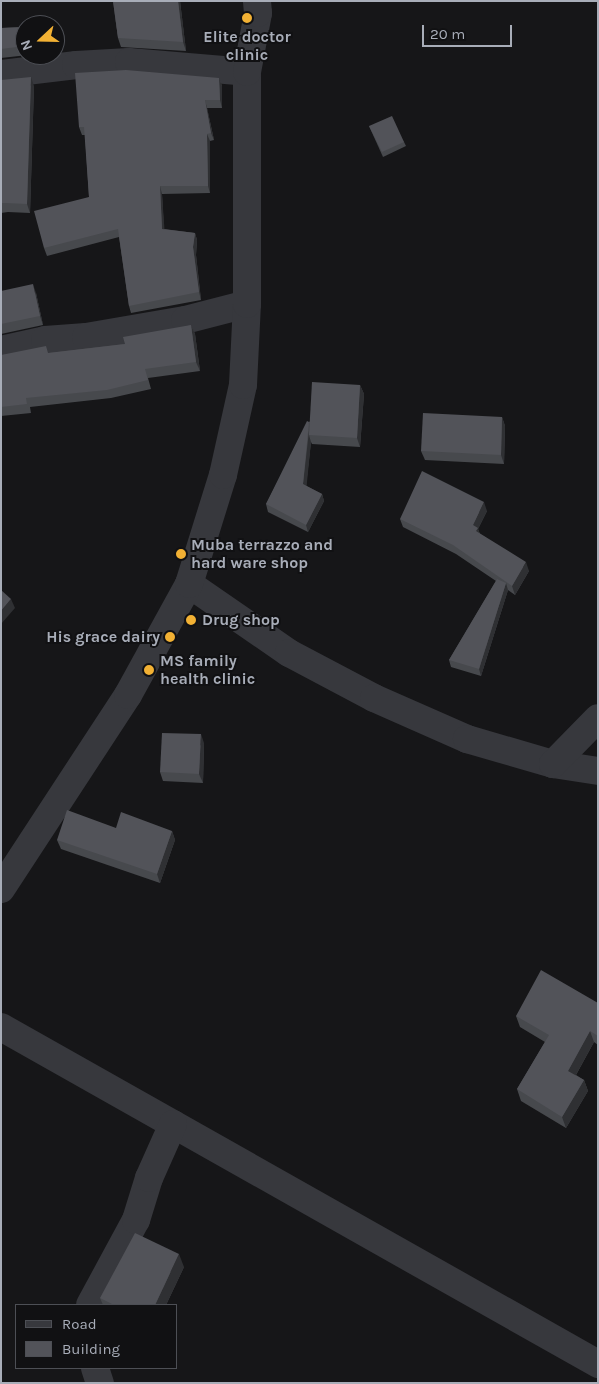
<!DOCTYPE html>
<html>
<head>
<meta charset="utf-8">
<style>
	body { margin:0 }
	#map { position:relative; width:599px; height:1384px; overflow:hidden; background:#161618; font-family:Karla,sans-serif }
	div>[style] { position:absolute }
	.minor>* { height:28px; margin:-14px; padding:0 14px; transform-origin:14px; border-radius:14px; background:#37383d }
	.wall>* { inset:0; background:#47494d }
	.shaded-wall>* { inset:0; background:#2f3033 }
	.building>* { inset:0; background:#525359 }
	.dots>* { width:14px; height:14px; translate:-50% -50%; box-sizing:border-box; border:2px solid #111113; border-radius:50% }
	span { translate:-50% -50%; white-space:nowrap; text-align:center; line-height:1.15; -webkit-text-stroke:4px #111113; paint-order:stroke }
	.poi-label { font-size:16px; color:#a8adb8; font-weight:700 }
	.left { translate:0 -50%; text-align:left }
	.right { translate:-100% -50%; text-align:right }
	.frame { position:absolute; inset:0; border:2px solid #a8adb8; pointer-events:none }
	.legend { position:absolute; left:15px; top:1304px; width:162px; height:65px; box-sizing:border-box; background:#111113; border:1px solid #4d4f55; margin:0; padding:6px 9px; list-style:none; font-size:15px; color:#a8adb8 }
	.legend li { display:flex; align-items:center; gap:10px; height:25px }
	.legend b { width:25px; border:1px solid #4d4f55 }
	.north { position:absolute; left:15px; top:15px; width:50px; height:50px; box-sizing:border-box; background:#111113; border:1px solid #4d4f55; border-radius:50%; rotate:249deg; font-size:14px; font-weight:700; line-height:20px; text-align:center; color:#a8adb8 }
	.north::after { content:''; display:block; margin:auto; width:18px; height:22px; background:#f2b134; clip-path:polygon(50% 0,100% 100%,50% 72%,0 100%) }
	.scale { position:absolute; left:422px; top:25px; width:90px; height:22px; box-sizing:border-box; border:2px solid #a8adb8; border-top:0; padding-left:6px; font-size:15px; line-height:18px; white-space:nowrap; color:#a8adb8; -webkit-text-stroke:4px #111113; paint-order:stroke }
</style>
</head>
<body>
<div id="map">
	<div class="minor">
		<div style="left:1px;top:74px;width:76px;rotate:-6.8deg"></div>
		<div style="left:76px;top:65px;width:53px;rotate:-3.2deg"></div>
		<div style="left:129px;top:62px;width:118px;rotate:4.8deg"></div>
		<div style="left:1px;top:350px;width:45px;rotate:-12.8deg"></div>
		<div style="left:45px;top:340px;width:41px;rotate:-4.2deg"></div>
		<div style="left:86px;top:337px;width:100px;rotate:-9.7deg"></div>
		<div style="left:185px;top:320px;width:64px;rotate:-14.5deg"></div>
		<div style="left:189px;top:584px;width:121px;rotate:34.6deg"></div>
		<div style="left:289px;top:653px;width:96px;rotate:27.9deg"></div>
		<div style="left:374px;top:698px;width:102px;rotate:23.8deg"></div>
		<div style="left:467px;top:739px;width:90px;rotate:16.2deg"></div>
		<div style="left:553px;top:764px;width:46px;rotate:8.8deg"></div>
		<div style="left:553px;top:764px;width:64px;rotate:-45.6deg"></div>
		<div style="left:1px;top:889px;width:232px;rotate:-56.8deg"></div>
		<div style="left:128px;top:695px;width:127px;rotate:-61.2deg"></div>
		<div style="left:189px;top:584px;width:114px;rotate:-72.7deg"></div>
		<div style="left:223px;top:475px;width:92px;rotate:-77.5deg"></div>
		<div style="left:243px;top:385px;width:81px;rotate:-87.2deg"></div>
		<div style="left:247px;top:304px;width:232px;rotate:-90deg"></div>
		<div style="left:247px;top:72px;width:60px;rotate:-79.4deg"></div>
		<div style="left:258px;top:13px;width:12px;rotate:-95deg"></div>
		<div style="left:1px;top:1027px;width:686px;rotate:29.44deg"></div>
		<div style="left:90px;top:1305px;width:97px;rotate:-61.6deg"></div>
		<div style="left:136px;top:1220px;width:44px;rotate:-72.8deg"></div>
		<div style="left:149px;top:1178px;width:59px;rotate:-66deg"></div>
		<div style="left:95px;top:1368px;width:16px;rotate:72deg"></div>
	</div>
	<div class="wall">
		<div style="clip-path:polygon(113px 1px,180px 1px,186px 51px,121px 47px,118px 38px)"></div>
		<div style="clip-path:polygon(25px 27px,25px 55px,28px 55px,1px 58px,1px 28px)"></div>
		<div style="clip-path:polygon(219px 78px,222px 86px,222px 108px,207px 108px,214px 140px,210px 141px,210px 193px,162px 194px,164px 229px,195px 233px,197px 240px,196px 255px,201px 300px,131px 313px,129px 306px,119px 237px,47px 256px,44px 248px,89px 197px,85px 135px,82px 135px,79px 127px)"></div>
		<div style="clip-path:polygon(1px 80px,34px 86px,30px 213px,8px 212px,1px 213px)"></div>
		<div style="clip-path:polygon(369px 126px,404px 142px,406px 146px,383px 157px)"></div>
		<div style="clip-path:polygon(1px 291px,36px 293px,43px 325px,1px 334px)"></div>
		<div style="clip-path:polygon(191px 325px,195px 334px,200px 371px,148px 378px,151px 389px,111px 398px,30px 407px,31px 413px,1px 416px,1px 355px,49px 353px,125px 344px)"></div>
		<div style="clip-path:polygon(360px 385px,364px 394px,360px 447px,312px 444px,311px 442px,306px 486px,322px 494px,324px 501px,308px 532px,268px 512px,266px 504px,309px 422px)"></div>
		<div style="clip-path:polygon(502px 417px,505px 426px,504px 464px,425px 460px,421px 451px)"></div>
		<div style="clip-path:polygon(487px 511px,478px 529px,480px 534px,529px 571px,515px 595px,508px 590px,481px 676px,451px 667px,449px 660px,496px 581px,456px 554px,403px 527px,400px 519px)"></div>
		<div style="clip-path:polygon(204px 743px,203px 783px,163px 781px,160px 772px)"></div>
		<div style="clip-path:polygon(172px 831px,175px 840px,160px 883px,61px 849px,57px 840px)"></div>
		<div style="clip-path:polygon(598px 1003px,598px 1045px,594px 1042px,576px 1075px,584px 1080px,588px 1091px,566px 1128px,521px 1101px,517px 1089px,545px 1042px,520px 1027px,516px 1016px)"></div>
		<div style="clip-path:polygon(184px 1267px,166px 1305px,103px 1305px,100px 1298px)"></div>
	</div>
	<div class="shaded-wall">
		<div style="clip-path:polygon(178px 1px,180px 1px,186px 51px,183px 42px)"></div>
		<div style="clip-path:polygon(31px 77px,34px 86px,30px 213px,27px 204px)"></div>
		<div style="clip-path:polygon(219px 78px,222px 86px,222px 108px,220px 100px)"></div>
		<div style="clip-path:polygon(205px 100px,207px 108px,214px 140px,211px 133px)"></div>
		<div style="clip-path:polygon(207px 134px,210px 141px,210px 193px,208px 186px)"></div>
		<div style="clip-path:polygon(160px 186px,162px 194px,165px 237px,162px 229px)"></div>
		<div style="clip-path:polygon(195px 233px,197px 240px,196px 255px,201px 300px,199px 292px,193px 247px)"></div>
		<div style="clip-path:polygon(33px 284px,36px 293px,43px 325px,40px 316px)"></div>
		<div style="clip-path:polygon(191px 325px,195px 334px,200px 371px,196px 362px)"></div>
		<div style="clip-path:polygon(360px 385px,364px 394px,360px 447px,357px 438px)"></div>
		<div style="clip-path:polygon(502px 417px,505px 426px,504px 464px,501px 455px)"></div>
		<div style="clip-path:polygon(310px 422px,309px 435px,311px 442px,306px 492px,303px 484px)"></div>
		<div style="clip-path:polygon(322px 494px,324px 501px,308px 532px,306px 525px)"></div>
		<div style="clip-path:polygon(484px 502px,487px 511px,478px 529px,481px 537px,479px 540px,473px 525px)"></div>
		<div style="clip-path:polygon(526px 562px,529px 571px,515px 595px,512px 586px)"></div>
		<div style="clip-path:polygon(506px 583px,508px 590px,481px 676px,479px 669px)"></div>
		<div style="clip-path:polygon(11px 599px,15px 608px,1px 624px,1px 611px)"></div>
		<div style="clip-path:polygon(201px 734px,204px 743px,203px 783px,199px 774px)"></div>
		<div style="clip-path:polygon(172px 831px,175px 840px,160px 883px,157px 874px)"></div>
		<div style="clip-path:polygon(590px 1031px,594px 1042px,572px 1082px,568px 1071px)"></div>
		<div style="clip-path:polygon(584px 1080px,588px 1091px,566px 1128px,562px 1117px)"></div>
		<div style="clip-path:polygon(179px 1254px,184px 1267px,166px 1305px,155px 1305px)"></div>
	</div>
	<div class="building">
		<div style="clip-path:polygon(113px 1px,178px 1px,183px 42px,118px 38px)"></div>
		<div style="clip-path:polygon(25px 27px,25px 46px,1px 49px,1px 28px)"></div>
		<div style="clip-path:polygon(126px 70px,219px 78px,220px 100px,205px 100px,211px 133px,207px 134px,208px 186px,160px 186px,162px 229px,195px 233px,193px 247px,199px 292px,129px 306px,118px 229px,44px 248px,34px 211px,89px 197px,84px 127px,79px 127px,75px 73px)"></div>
		<div style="clip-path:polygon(31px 77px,27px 204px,5px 203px,1px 203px,1px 80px)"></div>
		<div style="clip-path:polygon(392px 116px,404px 142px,382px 152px,369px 126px)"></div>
		<div style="clip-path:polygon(33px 284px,40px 316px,1px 324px,1px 291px)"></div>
		<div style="clip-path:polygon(191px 325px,196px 362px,145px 369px,148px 380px,107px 390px,26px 398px,27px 404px,1px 407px,1px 355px,46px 346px,48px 353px,125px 344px,123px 337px)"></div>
		<div style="clip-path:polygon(312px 382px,360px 385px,357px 438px,309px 435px)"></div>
		<div style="clip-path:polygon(423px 413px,502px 417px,501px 455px,421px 451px)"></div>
		<div style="clip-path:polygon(307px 421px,309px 422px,303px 484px,322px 494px,306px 525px,266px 504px)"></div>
		<div style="clip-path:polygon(422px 471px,484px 502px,473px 525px,478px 528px,476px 531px,526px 562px,512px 586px,453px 545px,400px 519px)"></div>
		<div style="clip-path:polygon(497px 579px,506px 583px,479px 669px,449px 660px)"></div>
		<div style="clip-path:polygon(1px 590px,11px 599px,1px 611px)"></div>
		<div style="clip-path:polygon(162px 733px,201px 734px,199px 774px,160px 772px)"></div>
		<div style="clip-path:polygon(67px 810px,116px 828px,121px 812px,172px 831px,157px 874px,57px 840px)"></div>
		<div style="clip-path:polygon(541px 970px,598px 1003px,598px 1036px,590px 1031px,568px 1071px,584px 1080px,562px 1117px,517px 1089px,549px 1035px,516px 1016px)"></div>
		<div style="clip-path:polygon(135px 1233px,179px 1254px,155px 1305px,114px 1305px,100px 1298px)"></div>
	</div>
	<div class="dots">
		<div style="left:247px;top:18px;background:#f2b134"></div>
		<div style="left:181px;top:554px;background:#f2b134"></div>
		<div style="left:191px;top:620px;background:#f2b134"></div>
		<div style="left:170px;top:637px;background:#f2b134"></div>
		<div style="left:149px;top:670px;background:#f2b134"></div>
	</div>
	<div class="poi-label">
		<span style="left:247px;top:46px">Elite doctor<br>clinic</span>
		<span class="left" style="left:191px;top:554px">Muba terrazzo and<br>hard ware shop</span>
		<span class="left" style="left:202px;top:620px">Drug shop</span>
		<span class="right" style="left:160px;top:637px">His grace dairy</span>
		<span class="left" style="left:160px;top:670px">MS family<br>health clinic</span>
	</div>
	<div class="frame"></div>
	<ul class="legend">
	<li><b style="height:6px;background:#37383d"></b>Road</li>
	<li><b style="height:14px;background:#525359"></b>Building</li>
	</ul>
	<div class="north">N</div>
	<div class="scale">20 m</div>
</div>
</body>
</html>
